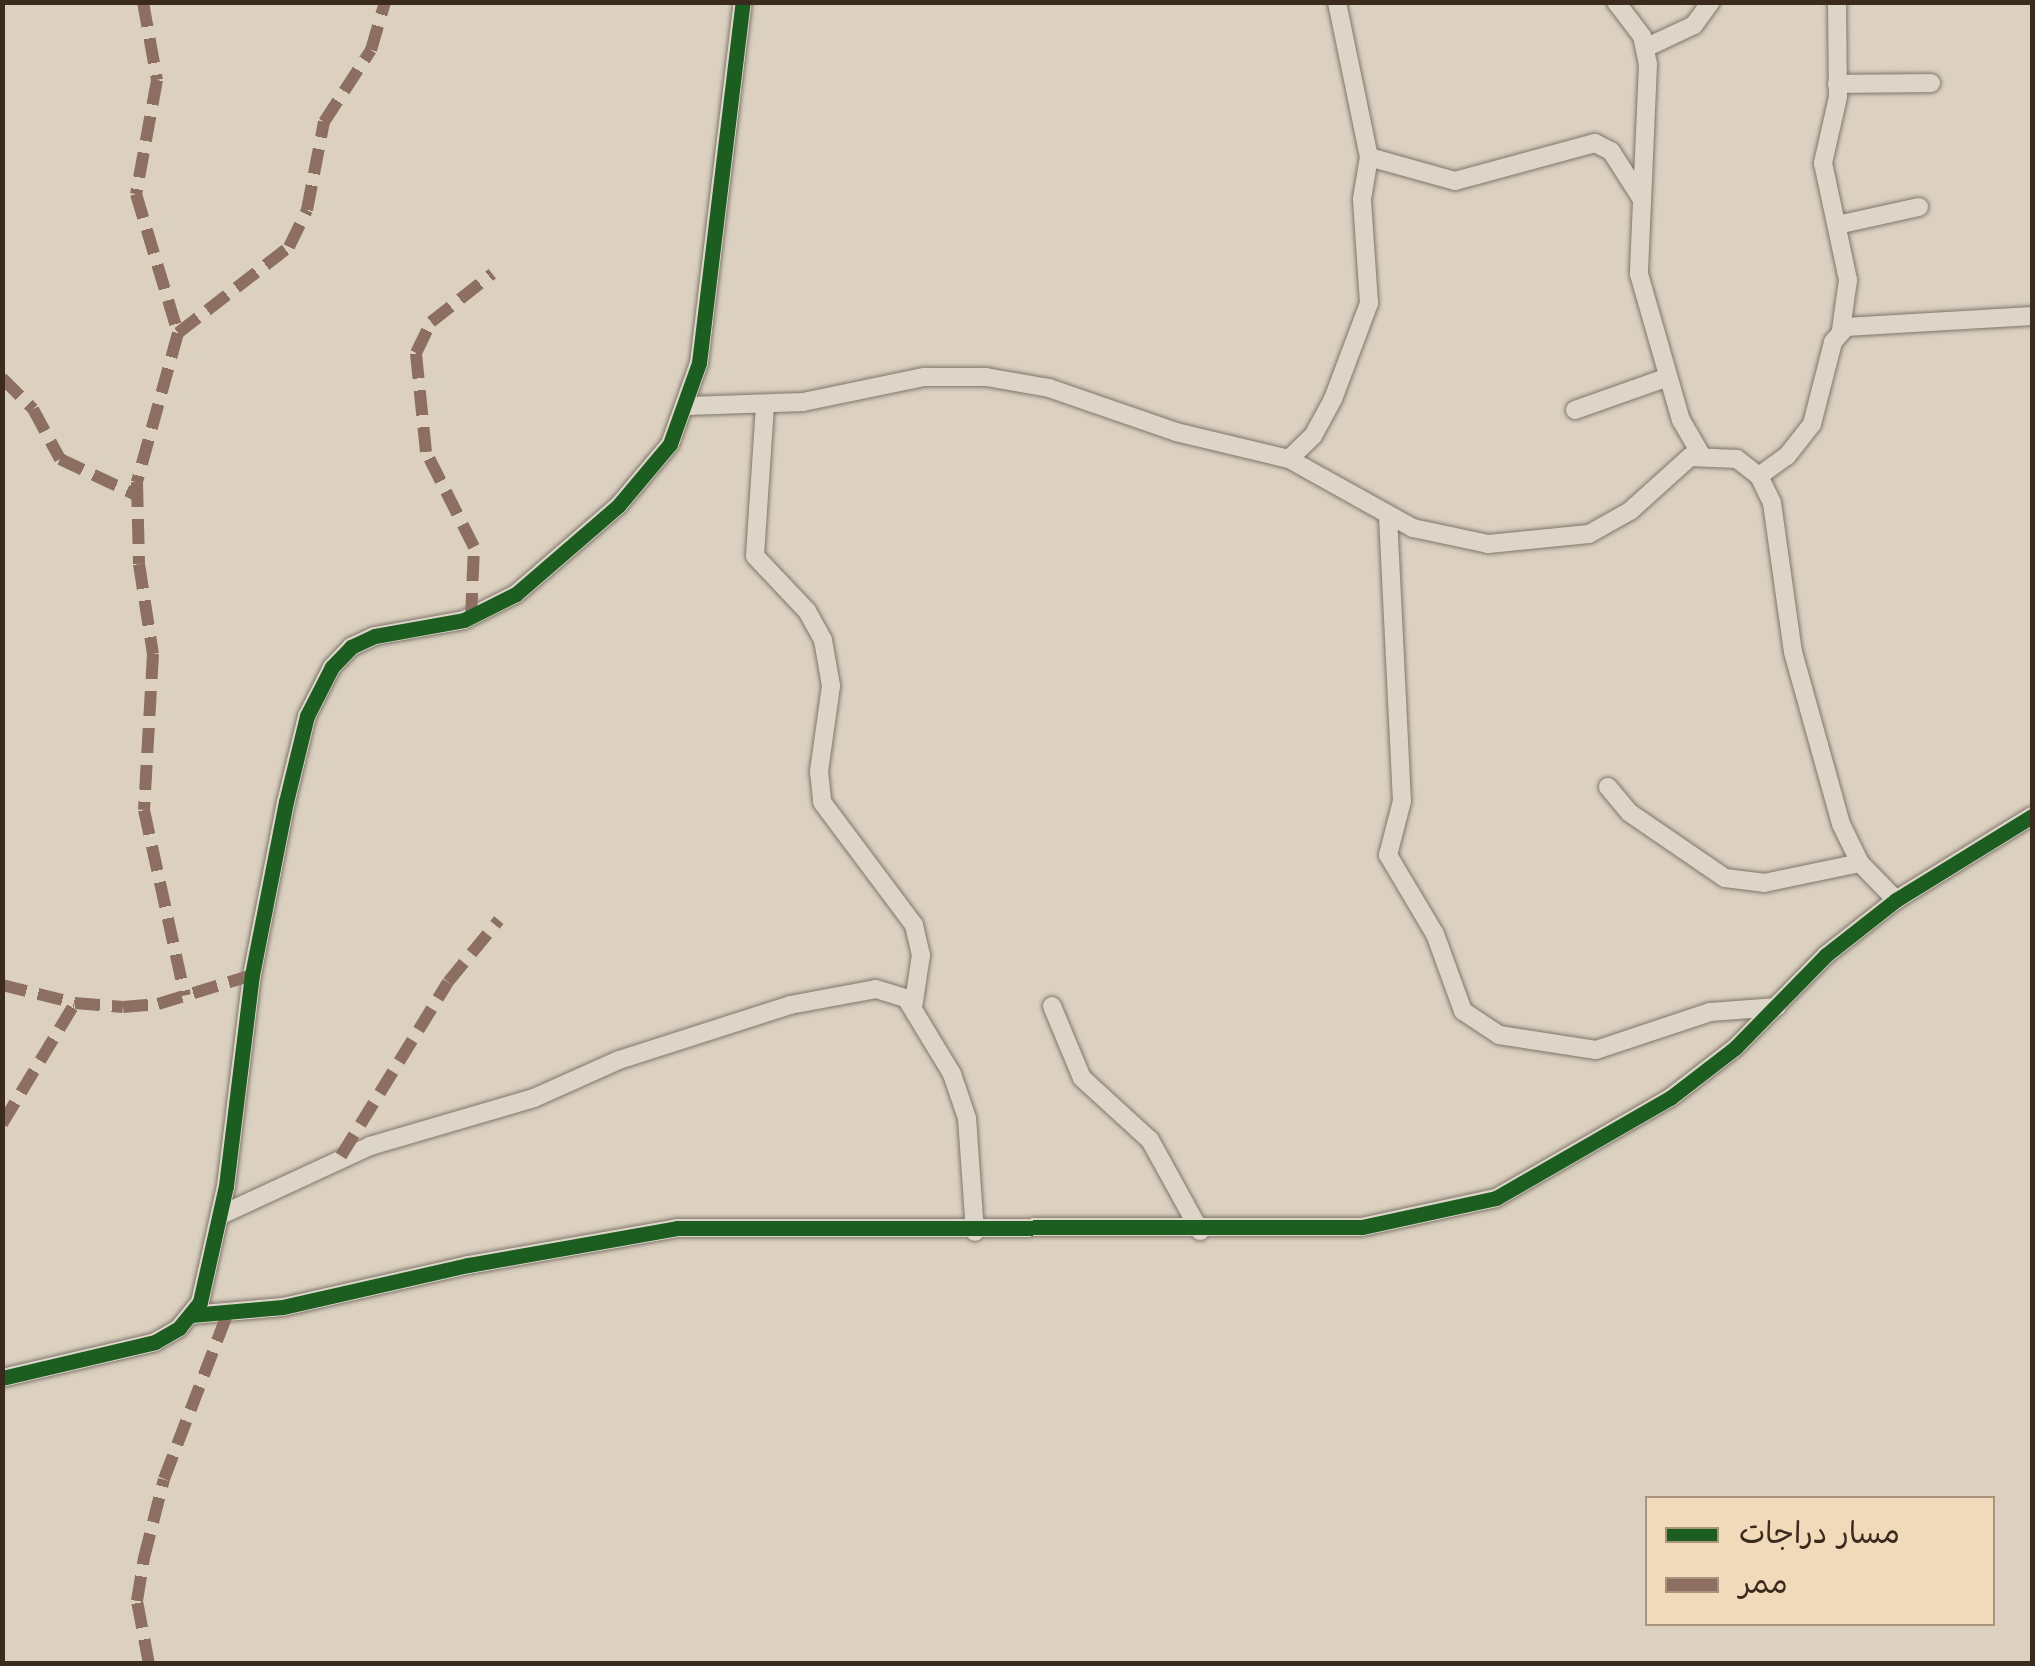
<!DOCTYPE html>
<html>
<head>
<meta charset="utf-8">
<style>
	body { margin:0 }
	#map { position:relative; width:2035px; height:1666px; overflow:hidden; background:#dcd1c0; font-family:"Shantell Sans","Playpen Sans Arabic",sans-serif }
	div>[style] { position:absolute }
	.roads { filter:drop-shadow(0 0 2px #7e766c) drop-shadow(0 0 2px #7e766c) }
	.street>* { height:18px; margin:-9px; padding:0 9px; transform-origin:9px; border-radius:9px; background:#ded5c9 }
	.quiet>* { height:12px; margin-top:-6px; transform-origin:0; background:repeating-linear-gradient(90deg,#8d6e63 0 25px,transparent 0 37px) }
	.cycleway>* { height:15px; margin:-7.5px; padding:0 7.5px; transform-origin:7.5px; border-radius:7.5px; background:#1b5e20 }
	span { translate:-50% -50%; white-space:nowrap; text-align:center; line-height:1.15; -webkit-text-stroke:10px #f0dab9; paint-order:stroke }
	.frame { position:absolute; inset:0; border:5px solid #3b2a1e; pointer-events:none }
	.legend { position:absolute; left:1645px; top:1496px; width:350px; height:130px; box-sizing:border-box; background:#f0dab9; border:2px solid #a8947b; margin:0; padding:12px 18px; list-style:none; font-size:30px; color:#3b2a1e }
	.legend li { display:flex; align-items:center; gap:20px; height:50px }
	.legend b { width:50px; border:2px solid #a8947b }
</style>
</head>
<body>
<div id="map">
	<div class="roads">
		<div class="street">
			<div style="left:1616px;top:2px;width:43px;rotate:52.6deg"></div>
			<div style="left:1642px;top:36px;width:29px;rotate:78deg"></div>
			<div style="left:1648px;top:64px;width:210px;rotate:92.5deg"></div>
			<div style="left:1639px;top:274px;width:152px;rotate:74deg"></div>
			<div style="left:1681px;top:420px;width:39px;rotate:60deg"></div>
			<div style="left:1837px;top:2px;width:95px;rotate:89.4deg"></div>
			<div style="left:1838px;top:97px;width:68px;rotate:102.8deg"></div>
			<div style="left:1823px;top:163px;width:120px;rotate:77.9deg"></div>
			<div style="left:1848px;top:280px;width:50px;rotate:98deg"></div>
			<div style="left:1645px;top:48px;width:54px;rotate:-25.1deg"></div>
			<div style="left:1694px;top:25px;width:29px;rotate:-54deg"></div>
			<div style="left:1837px;top:84px;width:94px;rotate:-0.6deg"></div>
			<div style="left:1369px;top:157px;width:89px;rotate:15.6deg"></div>
			<div style="left:1455px;top:181px;width:145px;rotate:-15.2deg"></div>
			<div style="left:1595px;top:143px;width:18px;rotate:27deg"></div>
			<div style="left:1611px;top:151px;width:56px;rotate:57.4deg"></div>
			<div style="left:1837px;top:225px;width:84px;rotate:-12.4deg"></div>
			<div style="left:765px;top:405px;width:151px;rotate:93.8deg"></div>
			<div style="left:755px;top:556px;width:76px;rotate:46.6deg"></div>
			<div style="left:807px;top:611px;width:33px;rotate:61deg"></div>
			<div style="left:823px;top:640px;width:47px;rotate:80.1deg"></div>
			<div style="left:831px;top:686px;width:86px;rotate:98deg"></div>
			<div style="left:819px;top:771px;width:31px;rotate:84deg"></div>
			<div style="left:822px;top:802px;width:154px;rotate:53.2deg"></div>
			<div style="left:914px;top:925px;width:31px;rotate:77deg"></div>
			<div style="left:921px;top:955px;width:54px;rotate:98.6deg"></div>
			<div style="left:688px;top:406px;width:115px;rotate:-2deg"></div>
			<div style="left:803px;top:402px;width:124px;rotate:-11.7deg"></div>
			<div style="left:924px;top:377px;width:62px"></div>
			<div style="left:986px;top:377px;width:64px;rotate:9.9deg"></div>
			<div style="left:1049px;top:388px;width:134px;rotate:19.1deg"></div>
			<div style="left:1176px;top:432px;width:116px;rotate:13.4deg"></div>
			<div style="left:1289px;top:459px;width:142px;rotate:29.1deg"></div>
			<div style="left:1413px;top:528px;width:77px;rotate:12deg"></div>
			<div style="left:1488px;top:544px;width:101px;rotate:-5.7deg"></div>
			<div style="left:1589px;top:534px;width:47px;rotate:-29.3deg"></div>
			<div style="left:1630px;top:511px;width:81px;rotate:-42deg"></div>
			<div style="left:1690px;top:457px;width:47px;rotate:2.4deg"></div>
			<div style="left:1737px;top:459px;width:28px;rotate:38deg"></div>
			<div style="left:1759px;top:476px;width:30px;rotate:64deg"></div>
			<div style="left:1772px;top:503px;width:150px;rotate:82deg"></div>
			<div style="left:1793px;top:652px;width:179px;rotate:74.4deg"></div>
			<div style="left:1841px;top:824px;width:43px;rotate:64deg"></div>
			<div style="left:1860px;top:863px;width:52px;rotate:45.8deg"></div>
			<div style="left:1575px;top:410px;width:96px;rotate:-19.4deg"></div>
			<div style="left:1289px;top:459px;width:33px;rotate:-44deg"></div>
			<div style="left:1313px;top:436px;width:42px;rotate:-61.6deg"></div>
			<div style="left:1333px;top:399px;width:103px;rotate:-69.4deg"></div>
			<div style="left:1369px;top:303px;width:104px;rotate:-93.9deg"></div>
			<div style="left:1362px;top:199px;width:43px;rotate:-80.5deg"></div>
			<div style="left:1369px;top:157px;width:158px;rotate:-101.7deg"></div>
			<div style="left:1759px;top:476px;width:34px;rotate:-36deg"></div>
			<div style="left:1787px;top:456px;width:41px;rotate:-52deg"></div>
			<div style="left:1812px;top:424px;width:85px;rotate:-75.6deg"></div>
			<div style="left:1833px;top:342px;width:20px;rotate:-49deg"></div>
			<div style="left:1846px;top:327px;width:186px;rotate:-3.4deg"></div>
			<div style="left:1388px;top:516px;width:285px;rotate:87.2deg"></div>
			<div style="left:1402px;top:801px;width:56px;rotate:104.5deg"></div>
			<div style="left:1388px;top:855px;width:92px;rotate:59.3deg"></div>
			<div style="left:1435px;top:934px;width:82px;rotate:70deg"></div>
			<div style="left:1463px;top:1011px;width:43px;rotate:33.7deg"></div>
			<div style="left:1499px;top:1035px;width:98px;rotate:8.8deg"></div>
			<div style="left:1596px;top:1050px;width:120px;rotate:-18.4deg"></div>
			<div style="left:1710px;top:1012px;width:67px;rotate:-4.3deg"></div>
			<div style="left:1608px;top:787px;width:34px;rotate:50deg"></div>
			<div style="left:1630px;top:813px;width:115px;rotate:34.4deg"></div>
			<div style="left:1725px;top:878px;width:39px;rotate:7deg"></div>
			<div style="left:1764px;top:883px;width:98px;rotate:-11.8deg"></div>
			<div style="left:1052px;top:1006px;width:78px;rotate:67.4deg"></div>
			<div style="left:1082px;top:1078px;width:92px;rotate:42.4deg"></div>
			<div style="left:1150px;top:1140px;width:104px;rotate:61.2deg"></div>
			<div style="left:221px;top:1215px;width:164px;rotate:-24.8deg"></div>
			<div style="left:370px;top:1146px;width:171px;rotate:-16.3deg"></div>
			<div style="left:534px;top:1098px;width:93px;rotate:-24.1deg"></div>
			<div style="left:619px;top:1060px;width:180px;rotate:-17.8deg"></div>
			<div style="left:790px;top:1005px;width:87px;rotate:-10.5deg"></div>
			<div style="left:876px;top:989px;width:31px;rotate:17deg"></div>
			<div style="left:906px;top:998px;width:89px;rotate:58.8deg"></div>
			<div style="left:952px;top:1074px;width:46px;rotate:71.2deg"></div>
			<div style="left:967px;top:1118px;width:114px;rotate:86deg"></div>
			<div style="left:191px;top:1315px;width:92px;rotate:-5deg"></div>
			<div style="left:283px;top:1307px;width:190px;rotate:-12.8deg"></div>
			<div style="left:468px;top:1265px;width:212px;rotate:-10deg"></div>
			<div style="left:677px;top:1228px;width:685px;rotate:-0.08deg"></div>
			<div style="left:1362px;top:1227px;width:137px;rotate:-12.2deg"></div>
			<div style="left:1496px;top:1198px;width:201px;rotate:-29.9deg"></div>
			<div style="left:1670px;top:1098px;width:82px;rotate:-37.6deg"></div>
			<div style="left:1735px;top:1048px;width:130px;rotate:-45.6deg"></div>
			<div style="left:1826px;top:955px;width:89px;rotate:-38.2deg"></div>
			<div style="left:1896px;top:900px;width:160px;rotate:-31.7deg"></div>
			<div style="left:2px;top:1378px;width:157px;rotate:-13.2deg"></div>
			<div style="left:155px;top:1342px;width:28px;rotate:-30deg"></div>
			<div style="left:179px;top:1328px;width:33px;rotate:-51deg"></div>
			<div style="left:200px;top:1302px;width:119px;rotate:-77.4deg"></div>
			<div style="left:226px;top:1186px;width:213px;rotate:-83deg"></div>
			<div style="left:252px;top:975px;width:176px;rotate:-78.9deg"></div>
			<div style="left:286px;top:802px;width:89px;rotate:-76.3deg"></div>
			<div style="left:307px;top:716px;width:55px;rotate:-63deg"></div>
			<div style="left:332px;top:667px;width:28px;rotate:-46deg"></div>
			<div style="left:351px;top:647px;width:26px;rotate:-25deg"></div>
			<div style="left:375px;top:636px;width:90px;rotate:-10.2deg"></div>
			<div style="left:464px;top:620px;width:58px;rotate:-26.6deg"></div>
			<div style="left:516px;top:594px;width:135px;rotate:-40.8deg"></div>
			<div style="left:618px;top:506px;width:81px;rotate:-50deg"></div>
			<div style="left:670px;top:444px;width:86px;rotate:-70.3deg"></div>
			<div style="left:699px;top:363px;width:364px;rotate:-83.1deg"></div>
		</div>
	</div>
	<div class="quiet">
		<div style="left:143px;top:2px;width:79px;rotate:79.8deg"></div>
		<div style="left:157px;top:80px;width:116px;rotate:100.4deg"></div>
		<div style="left:136px;top:194px;width:145px;rotate:73.2deg"></div>
		<div style="left:178px;top:333px;width:155px;rotate:105.4deg"></div>
		<div style="left:137px;top:482px;width:82px;rotate:88.6deg"></div>
		<div style="left:139px;top:564px;width:91px;rotate:81.2deg"></div>
		<div style="left:153px;top:654px;width:156px;rotate:93.3deg"></div>
		<div style="left:144px;top:810px;width:190px;rotate:77.6deg"></div>
		<div style="left:178px;top:333px;width:140px;rotate:-37.8deg"></div>
		<div style="left:289px;top:247px;width:41px;rotate:-64.1deg"></div>
		<div style="left:307px;top:210px;width:90px;rotate:-79.1deg"></div>
		<div style="left:324px;top:122px;width:86px;rotate:-56.9deg"></div>
		<div style="left:371px;top:50px;width:50px;rotate:-73.7deg"></div>
		<div style="left:2px;top:378px;width:44px;rotate:45deg"></div>
		<div style="left:33px;top:409px;width:57px;rotate:61.6deg"></div>
		<div style="left:60px;top:459px;width:84px;rotate:25.3deg"></div>
		<div style="left:471px;top:618px;width:71px;rotate:-87.6deg"></div>
		<div style="left:474px;top:547px;width:106px;rotate:-116.8deg"></div>
		<div style="left:426px;top:452px;width:100px;rotate:-95.8deg"></div>
		<div style="left:416px;top:353px;width:34px;rotate:-64deg"></div>
		<div style="left:431px;top:322px;width:78px;rotate:-38.2deg"></div>
		<div style="left:2px;top:985px;width:75px;rotate:13.9deg"></div>
		<div style="left:75px;top:1003px;width:48px;rotate:4.8deg"></div>
		<div style="left:123px;top:1007px;width:35px;rotate:-5deg"></div>
		<div style="left:158px;top:1004px;width:98px;rotate:-17.1deg"></div>
		<div style="left:2px;top:1124px;width:141px;rotate:-58.9deg"></div>
		<div style="left:341px;top:1156px;width:204px;rotate:-58.4deg"></div>
		<div style="left:448px;top:982px;width:80px;rotate:-50.6deg"></div>
		<div style="left:149px;top:1664px;width:64px;rotate:-100.8deg"></div>
		<div style="left:137px;top:1601px;width:44px;rotate:-80.8deg"></div>
		<div style="left:144px;top:1558px;width:81px;rotate:-75.8deg"></div>
		<div style="left:164px;top:1479px;width:179px;rotate:-69deg"></div>
	</div>
	<div class="cycleway">
		<div style="left:191px;top:1315px;width:92px;rotate:-5deg"></div>
		<div style="left:283px;top:1307px;width:190px;rotate:-12.8deg"></div>
		<div style="left:468px;top:1265px;width:212px;rotate:-10deg"></div>
		<div style="left:677px;top:1228px;width:685px;rotate:-0.08deg"></div>
		<div style="left:1362px;top:1227px;width:137px;rotate:-12.2deg"></div>
		<div style="left:1496px;top:1198px;width:201px;rotate:-29.9deg"></div>
		<div style="left:1670px;top:1098px;width:82px;rotate:-37.6deg"></div>
		<div style="left:1735px;top:1048px;width:130px;rotate:-45.6deg"></div>
		<div style="left:1826px;top:955px;width:89px;rotate:-38.2deg"></div>
		<div style="left:1896px;top:900px;width:160px;rotate:-31.7deg"></div>
		<div style="left:2px;top:1378px;width:157px;rotate:-13.2deg"></div>
		<div style="left:155px;top:1342px;width:28px;rotate:-30deg"></div>
		<div style="left:179px;top:1328px;width:33px;rotate:-51deg"></div>
		<div style="left:200px;top:1302px;width:119px;rotate:-77.4deg"></div>
		<div style="left:226px;top:1186px;width:213px;rotate:-83deg"></div>
		<div style="left:252px;top:975px;width:176px;rotate:-78.9deg"></div>
		<div style="left:286px;top:802px;width:89px;rotate:-76.3deg"></div>
		<div style="left:307px;top:716px;width:55px;rotate:-63deg"></div>
		<div style="left:332px;top:667px;width:28px;rotate:-46deg"></div>
		<div style="left:351px;top:647px;width:26px;rotate:-25deg"></div>
		<div style="left:375px;top:636px;width:90px;rotate:-10.2deg"></div>
		<div style="left:464px;top:620px;width:58px;rotate:-26.6deg"></div>
		<div style="left:516px;top:594px;width:135px;rotate:-40.8deg"></div>
		<div style="left:618px;top:506px;width:81px;rotate:-50deg"></div>
		<div style="left:670px;top:444px;width:86px;rotate:-70.3deg"></div>
		<div style="left:699px;top:363px;width:364px;rotate:-83.1deg"></div>
	</div>
	<div class="frame"></div>
	<ul class="legend">
	<li><b style="height:12px;background:#1b5e20"></b>مسار دراجات</li>
	<li><b style="height:12px;background:#8d6e63"></b>ممر</li>
	</ul>
</div>
</body>
</html>
